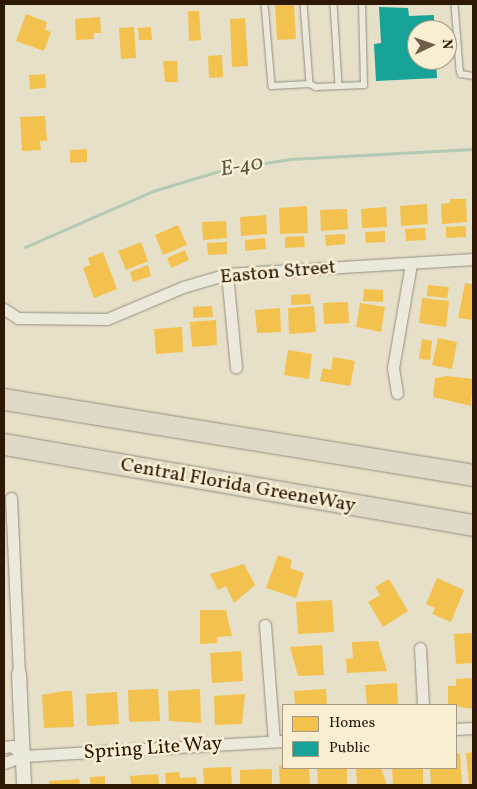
<!DOCTYPE html>
<html>
<head>
<meta charset="utf-8">
<style>
	body { margin:0 }
	#map { position:relative; width:477px; height:789px; overflow:hidden; background:#e7e0c8; font-family:Vollkorn,serif }
	div>[style] { position:absolute }
	.homes>* { inset:0; background:#f2c14e }
	.public>* { inset:0; background:#17a398 }
	.stream>* { height:3px; margin:-1.5px; padding:0 1.5px; transform-origin:1.5px; border-radius:1.5px; background:#b2cab5 }
	.roads { filter:drop-shadow(0 0 1px #948d7e) drop-shadow(0 0 1px #948d7e) }
	.service>* { height:5.5px; margin:-2.75px; padding:0 2.75px; transform-origin:2.75px; border-radius:2.75px; background:#ebe8dc }
	.minor>* { height:11px; margin:-5.5px; padding:0 5.5px; transform-origin:5.5px; border-radius:5.5px; background:#ebe8dc }
	.tertiary>* { height:14px; margin:-7px; padding:0 7px; transform-origin:7px; border-radius:7px; background:#ebe8dc }
	.motorway>* { height:21px; margin:-10.5px; padding:0 10.5px; transform-origin:10.5px; border-radius:10.5px; background:#ded8c6 }
	span { translate:-50% -50%; white-space:nowrap; text-align:center; line-height:1.15; -webkit-text-stroke:5px #f8efd3; paint-order:stroke }
	.street-label { font-size:20px; color:#2d1705 }
	.water-label { font-size:21px; color:#545240; font-style:italic }
	.frame { position:absolute; inset:0; border:5px solid #2d1705; pointer-events:none }
	.legend { position:absolute; left:282px; top:704px; width:175px; height:65px; box-sizing:border-box; background:#f8efd3; border:1px solid #a79981; margin:0; padding:6px 9px; list-style:none; font-size:15px; color:#2d1705 }
	.legend li { display:flex; align-items:center; gap:10px; height:25px }
	.legend b { width:25px; border:1px solid #a79981 }
	.north { position:absolute; left:407px; top:20px; width:50px; height:50px; box-sizing:border-box; background:#f8efd3; border:1px solid #a79981; border-radius:50%; rotate:87deg; font-size:14px; font-weight:700; line-height:20px; text-align:center; color:#2d1705 }
	.north::after { content:''; display:block; margin:auto; width:18px; height:22px; background:#6e5d49; clip-path:polygon(50% 0,100% 100%,50% 72%,0 100%) }
</style>
</head>
<body>
<div id="map">
	<div class="homes">
		<div style="clip-path:polygon(275px 4px,294px 4px,296px 39px,277px 40px)"></div>
		<div style="clip-path:polygon(188px 11px,199px 11px,201px 40px,189px 41px)"></div>
		<div style="clip-path:polygon(26px 14px,47px 22px,45px 30px,51px 32px,44px 51px,16px 41px)"></div>
		<div style="clip-path:polygon(100px 17px,101px 33px,94px 33px,94px 39px,76px 40px,75px 19px)"></div>
		<div style="clip-path:polygon(245px 18px,248px 66px,232px 67px,230px 19px)"></div>
		<div style="clip-path:polygon(134px 27px,136px 58px,121px 59px,119px 28px)"></div>
		<div style="clip-path:polygon(151px 27px,152px 40px,139px 40px,138px 28px)"></div>
		<div style="clip-path:polygon(222px 55px,223px 77px,209px 78px,208px 56px)"></div>
		<div style="clip-path:polygon(163px 61px,177px 61px,178px 82px,165px 82px)"></div>
		<div style="clip-path:polygon(45px 74px,46px 88px,30px 89px,29px 75px)"></div>
		<div style="clip-path:polygon(45px 116px,47px 141px,40px 141px,41px 150px,22px 151px,20px 117px)"></div>
		<div style="clip-path:polygon(87px 149px,87px 162px,70px 163px,70px 150px)"></div>
		<div style="clip-path:polygon(450px 199px,466px 199px,467px 222px,442px 224px,441px 204px,450px 203px)"></div>
		<div style="clip-path:polygon(427px 204px,428px 224px,401px 226px,400px 206px)"></div>
		<div style="clip-path:polygon(307px 206px,308px 233px,280px 234px,279px 208px)"></div>
		<div style="clip-path:polygon(386px 207px,387px 227px,362px 228px,361px 209px)"></div>
		<div style="clip-path:polygon(347px 209px,348px 229px,321px 231px,320px 210px)"></div>
		<div style="clip-path:polygon(266px 215px,267px 234px,241px 236px,240px 217px)"></div>
		<div style="clip-path:polygon(226px 221px,227px 238px,203px 240px,202px 222px)"></div>
		<div style="clip-path:polygon(178px 225px,187px 245px,163px 255px,155px 235px)"></div>
		<div style="clip-path:polygon(466px 226px,466px 237px,446px 238px,446px 227px)"></div>
		<div style="clip-path:polygon(425px 228px,426px 240px,406px 241px,405px 229px)"></div>
		<div style="clip-path:polygon(385px 231px,385px 242px,366px 243px,365px 232px)"></div>
		<div style="clip-path:polygon(345px 234px,345px 244px,326px 246px,325px 235px)"></div>
		<div style="clip-path:polygon(304px 236px,305px 247px,285px 248px,285px 237px)"></div>
		<div style="clip-path:polygon(265px 238px,266px 249px,245px 251px,245px 240px)"></div>
		<div style="clip-path:polygon(141px 242px,148px 261px,126px 270px,118px 251px)"></div>
		<div style="clip-path:polygon(227px 242px,227px 254px,208px 255px,207px 243px)"></div>
		<div style="clip-path:polygon(185px 250px,189px 260px,171px 268px,167px 258px)"></div>
		<div style="clip-path:polygon(103px 252px,117px 289px,94px 298px,83px 268px,90px 265px,88px 258px)"></div>
		<div style="clip-path:polygon(148px 265px,151px 276px,133px 282px,130px 272px)"></div>
		<div style="clip-path:polygon(465px 283px,473px 284px,473px 320px,458px 318px)"></div>
		<div style="clip-path:polygon(428px 285px,449px 287px,447px 298px,427px 296px)"></div>
		<div style="clip-path:polygon(364px 289px,383px 290px,383px 302px,363px 301px)"></div>
		<div style="clip-path:polygon(310px 294px,311px 304px,291px 305px,291px 295px)"></div>
		<div style="clip-path:polygon(422px 298px,449px 301px,446px 327px,419px 323px)"></div>
		<div style="clip-path:polygon(348px 302px,349px 323px,324px 324px,323px 303px)"></div>
		<div style="clip-path:polygon(360px 303px,385px 307px,381px 332px,356px 327px)"></div>
		<div style="clip-path:polygon(212px 306px,213px 317px,193px 318px,193px 307px)"></div>
		<div style="clip-path:polygon(314px 306px,316px 332px,289px 334px,288px 308px)"></div>
		<div style="clip-path:polygon(280px 308px,281px 332px,257px 333px,255px 310px)"></div>
		<div style="clip-path:polygon(216px 320px,217px 345px,192px 347px,190px 322px)"></div>
		<div style="clip-path:polygon(182px 327px,183px 352px,156px 354px,154px 329px)"></div>
		<div style="clip-path:polygon(438px 338px,457px 342px,452px 369px,432px 365px)"></div>
		<div style="clip-path:polygon(422px 339px,432px 341px,430px 360px,419px 359px)"></div>
		<div style="clip-path:polygon(288px 350px,312px 354px,309px 379px,284px 375px)"></div>
		<div style="clip-path:polygon(333px 357px,355px 361px,350px 386px,320px 381px,323px 368px,331px 370px)"></div>
		<div style="clip-path:polygon(447px 376px,473px 379px,471px 406px,433px 397px,435px 378px)"></div>
		<div style="clip-path:polygon(278px 555px,292px 560px,290px 568px,304px 573px,296px 598px,266px 588px)"></div>
		<div style="clip-path:polygon(244px 564px,255px 585px,234px 603px,226px 586px,218px 590px,210px 574px)"></div>
		<div style="clip-path:polygon(437px 578px,464px 590px,451px 622px,432px 614px,435px 608px,426px 604px)"></div>
		<div style="clip-path:polygon(389px 579px,408px 611px,383px 627px,368px 602px,380px 595px,375px 587px)"></div>
		<div style="clip-path:polygon(332px 600px,334px 632px,298px 634px,296px 602px)"></div>
		<div style="clip-path:polygon(200px 610px,226px 610px,232px 636px,217px 637px,217px 643px,200px 644px)"></div>
		<div style="clip-path:polygon(473px 633px,473px 663px,456px 664px,454px 634px)"></div>
		<div style="clip-path:polygon(378px 641px,387px 671px,347px 673px,346px 659px,353px 658px,352px 642px)"></div>
		<div style="clip-path:polygon(322px 645px,324px 675px,298px 676px,290px 647px)"></div>
		<div style="clip-path:polygon(241px 651px,243px 681px,212px 683px,210px 653px)"></div>
		<div style="clip-path:polygon(473px 678px,473px 709px,448px 705px,448px 686px,456px 686px,456px 679px)"></div>
		<div style="clip-path:polygon(397px 683px,398px 705px,367px 705px,365px 685px)"></div>
		<div style="clip-path:polygon(158px 689px,160px 721px,129px 722px,128px 690px)"></div>
		<div style="clip-path:polygon(200px 689px,201px 723px,169px 721px,168px 691px)"></div>
		<div style="clip-path:polygon(326px 689px,327px 705px,295px 705px,294px 691px)"></div>
		<div style="clip-path:polygon(64px 691px,72px 691px,74px 727px,44px 728px,42px 695px)"></div>
		<div style="clip-path:polygon(117px 692px,119px 724px,87px 726px,86px 694px)"></div>
		<div style="clip-path:polygon(245px 694px,242px 724px,215px 725px,214px 696px)"></div>
		<div style="clip-path:polygon(473px 752px,473px 785px,469px 785px,466px 753px)"></div>
		<div style="clip-path:polygon(460px 753px,462px 785px,431px 785px,430px 768px,456px 768px,456px 754px)"></div>
		<div style="clip-path:polygon(283px 765px,309px 768px,310px 785px,280px 785px,279px 766px)"></div>
		<div style="clip-path:polygon(231px 767px,232px 785px,204px 785px,203px 768px)"></div>
		<div style="clip-path:polygon(317px 768px,347px 768px,347px 785px,318px 785px)"></div>
		<div style="clip-path:polygon(356px 768px,381px 768px,387px 785px,357px 785px)"></div>
		<div style="clip-path:polygon(392px 768px,423px 768px,423px 785px,393px 785px)"></div>
		<div style="clip-path:polygon(272px 769px,272px 785px,240px 785px,240px 770px)"></div>
		<div style="clip-path:polygon(179px 772px,180px 778px,196px 777px,197px 785px,166px 785px,165px 773px)"></div>
		<div style="clip-path:polygon(158px 774px,159px 785px,131px 785px,130px 776px)"></div>
		<div style="clip-path:polygon(105px 776px,105px 784px,118px 785px,90px 785px,90px 777px)"></div>
		<div style="clip-path:polygon(79px 779px,80px 785px,49px 785px,49px 781px)"></div>
	</div>
	<div class="public">
		<div style="clip-path:polygon(379px 7px,408px 8px,409px 16px,434px 15px,434px 30px,417px 30px,417px 60px,436px 60px,437px 78px,376px 81px,374px 44px,381px 43px)"></div>
	</div>
	<div class="stream">
		<div style="left:25px;top:247px;width:140px;rotate:-23.6deg"></div>
		<div style="left:153px;top:191px;width:72px;rotate:-16.9deg"></div>
		<div style="left:222px;top:170px;width:69px;rotate:-9.2deg"></div>
		<div style="left:290px;top:159px;width:183px;rotate:-3.1deg"></div>
	</div>
	<div class="roads">
		<div class="service">
			<div style="left:265px;top:4px;width:82px;rotate:85.1deg"></div>
			<div style="left:272px;top:86px;width:38px;rotate:-3deg"></div>
			<div style="left:304px;top:4px;width:80px;rotate:85.7deg"></div>
			<div style="left:310px;top:84px;width:7px;rotate:27deg"></div>
			<div style="left:316px;top:87px;width:48px;rotate:-2.4deg"></div>
			<div style="left:364px;top:85px;width:81px;rotate:-91.4deg"></div>
			<div style="left:334px;top:4px;width:82px;rotate:86.5deg"></div>
			<div style="left:455px;top:4px;width:65px;rotate:85.6deg"></div>
			<div style="left:460px;top:69px;width:5px;rotate:79deg"></div>
			<div style="left:461px;top:74px;width:12px;rotate:9deg"></div>
		</div>
		<div class="minor">
			<div style="left:227px;top:274px;width:94px;rotate:84.5deg"></div>
			<div style="left:4px;top:309px;width:17px;rotate:33deg"></div>
			<div style="left:18px;top:318px;width:89px;rotate:0.6deg"></div>
			<div style="left:107px;top:319px;width:82px;rotate:-22.8deg"></div>
			<div style="left:183px;top:287px;width:46px;rotate:-16.5deg"></div>
			<div style="left:227px;top:274px;width:246px;rotate:-3.5deg"></div>
			<div style="left:397px;top:393px;width:25px;rotate:-99deg"></div>
			<div style="left:393px;top:368px;width:106px;rotate:-80.2deg"></div>
			<div style="left:11px;top:498px;width:176px;rotate:87.4deg"></div>
			<div style="left:265px;top:625px;width:116px;rotate:85.6deg"></div>
			<div style="left:420px;top:648px;width:57px;rotate:87deg"></div>
			<div style="left:456px;top:729px;width:17px;rotate:-3deg"></div>
			<div style="left:4px;top:747px;width:8px;rotate:-7deg"></div>
			<div style="left:12px;top:746px;width:15px;rotate:42deg"></div>
			<div style="left:23px;top:756px;width:260px;rotate:-3.3deg"></div>
			<div style="left:4px;top:763px;width:20px;rotate:-20deg"></div>
		</div>
		<div class="tertiary">
			<div style="left:19px;top:674px;width:111px;rotate:87.4deg"></div>
		</div>
		<div class="motorway">
			<div style="left:4px;top:399px;width:475px;rotate:9.2deg"></div>
			<div style="left:4px;top:444px;width:476px;rotate:9.8deg"></div>
		</div>
	</div>
	<div class="street-label">
		<span style="left:278px;top:273px;rotate:-5deg">Easton Street</span>
		<span style="left:238px;top:486px;rotate:10deg">Central Florida GreeneWay</span>
		<span style="left:153px;top:749px;rotate:-4deg">Spring Lite Way</span>
	</div>
	<div class="water-label">
		<span style="left:242px;top:167px;rotate:-10deg">E-40</span>
	</div>
	<div class="frame"></div>
	<ul class="legend">
	<li><b style="height:14px;background:#f2c14e"></b>Homes</li>
	<li><b style="height:14px;background:#17a398"></b>Public</li>
	</ul>
	<div class="north">N</div>
</div>
</body>
</html>
